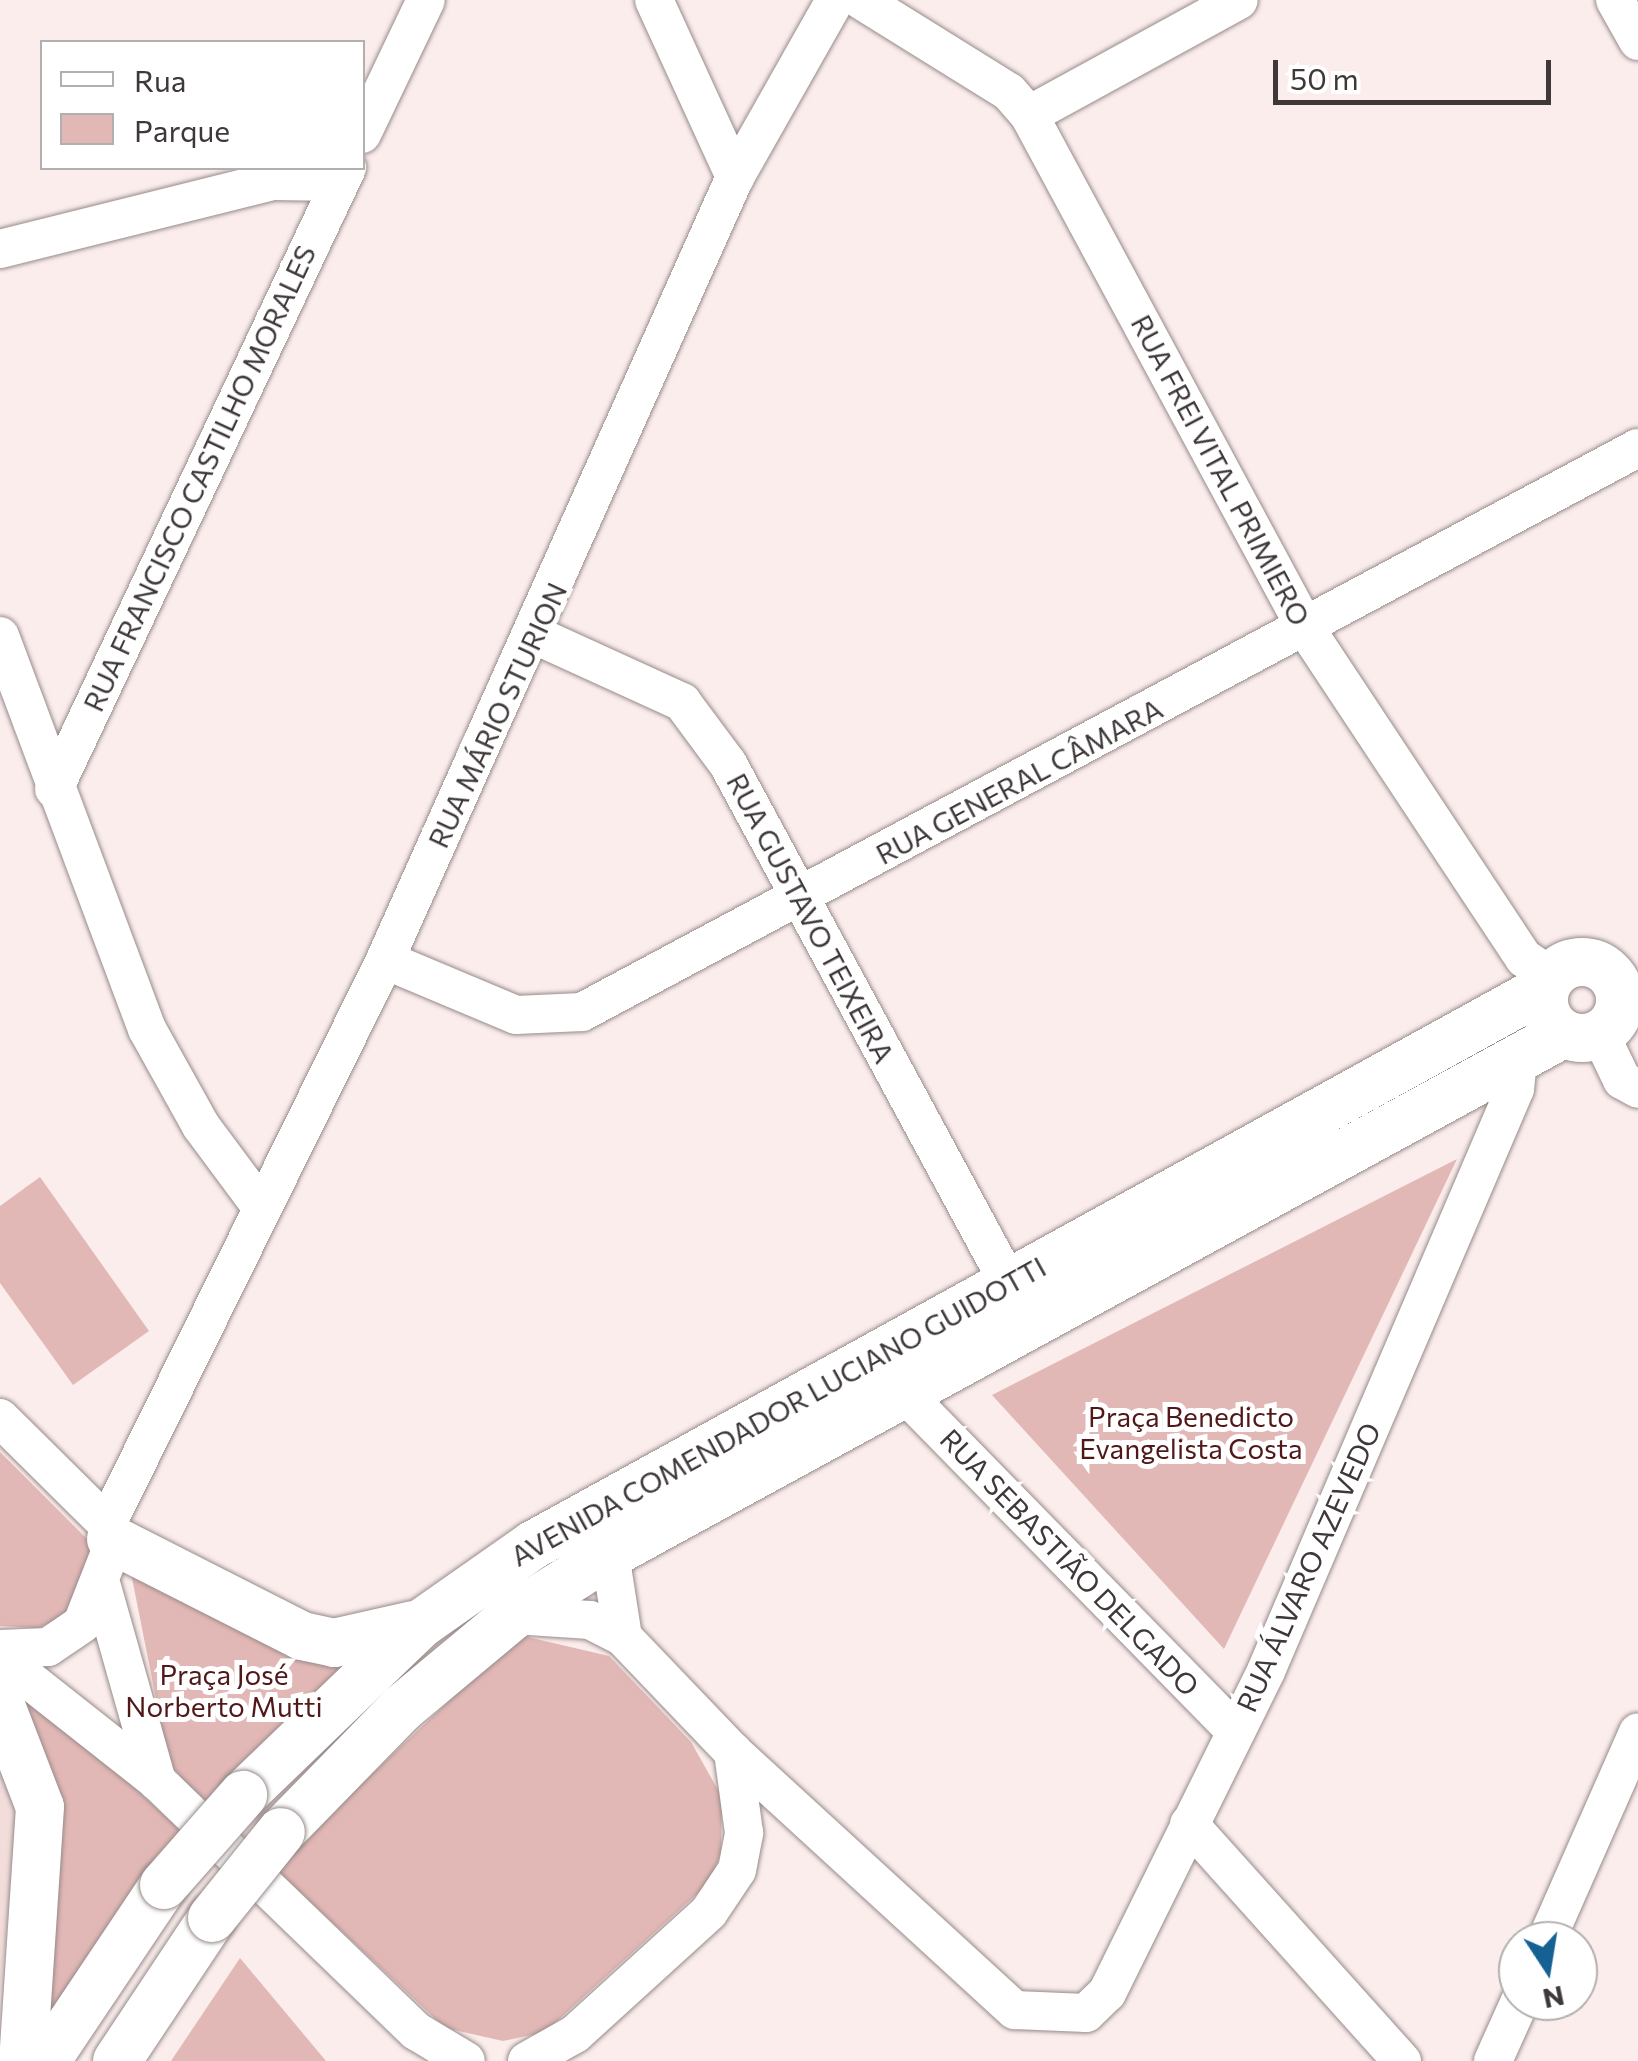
<!DOCTYPE html>
<html>
<head>
<meta charset="utf-8">
<style>
	body { margin:0 }
	#map { position:relative; width:1638px; height:2061px; overflow:hidden; background:#faedec; font-family:Commissioner,sans-serif }
	div>[style] { position:absolute }
	.built>* { inset:0; background:#f2dddb }
	.green>* { inset:0; background:#e2b8b6 }
	.roads { filter:drop-shadow(0 0 2px #978b8a) drop-shadow(0 0 2px #978b8a) }
	.minor>* { height:38px; margin:-19px; padding:0 19px; transform-origin:19px; border-radius:19px; background:#fff }
	.major>* { height:48px; margin:-24px; padding:0 24px; transform-origin:24px; border-radius:24px; background:#fff }
	.major>.ring { margin:-24px; padding:0; box-sizing:content-box; background:none; border:48px solid #fff; border-radius:50% }
	.bridges { filter:drop-shadow(0 0 2px #978b8a) drop-shadow(0 0 2px #978b8a) }
	.major-bridge>* { height:48px; margin:-24px; padding:0 24px; transform-origin:24px; border-radius:24px; background:#fff }
	span { translate:-50% -50%; white-space:nowrap; text-align:center; line-height:1.15; -webkit-text-stroke:10px #fff; paint-order:stroke }
	.street-label { font-size:28px; color:#3e3938 }
	.park-label { font-size:28px; color:#501819 }
	.legend { position:absolute; left:40px; top:40px; width:325px; height:130px; box-sizing:border-box; background:#fff; border:2px solid #b2b0af; margin:0; padding:12px 18px; list-style:none; font-size:30px; color:#3e3938 }
	.legend li { display:flex; align-items:center; gap:20px; height:50px }
	.legend b { width:50px; border:2px solid #b2b0af }
	.north { position:absolute; left:1498px; top:1921px; width:100px; height:100px; box-sizing:border-box; background:#fff; border:2px solid #b2b0af; border-radius:50%; rotate:168deg; font-size:28px; font-weight:700; line-height:40px; text-align:center; color:#3e3938 }
	.north::after { content:''; display:block; margin:auto; width:35px; height:45px; background:#166194; clip-path:polygon(50% 0,100% 100%,50% 72%,0 100%) }
	.scale { position:absolute; left:1273px; top:60px; width:278px; height:45px; box-sizing:border-box; border:5px solid #3e3938; border-top:0; padding-left:12px; font-size:30px; line-height:35px; white-space:nowrap; color:#3e3938; -webkit-text-stroke:8px #fff; paint-order:stroke }
</style>
</head>
<body>
<div id="map">
	<div class="built">
		<div style="clip-path:polygon(0 1740px,17px 1819px,0 1995px)"></div>
	</div>
	<div class="green">
		<div style="clip-path:polygon(1457px 1159px,1224px 1649px,992px 1395px)"></div>
		<div style="clip-path:polygon(40px 1177px,149px 1331px,73px 1385px,0 1283px,0 1206px)"></div>
		<div style="clip-path:polygon(0 1452px,93px 1545px,71px 1614px,38px 1628px,0 1626px)"></div>
		<div style="clip-path:polygon(130px 1568px,362px 1656px,208px 1807px,169px 1764px)"></div>
		<div style="clip-path:polygon(519px 1635px,609px 1656px,691px 1742px,722px 1797px,721px 1853px,709px 1883px,545px 2032px,503px 2041px,445px 2028px,273px 1867px)"></div>
		<div style="clip-path:polygon(4px 1684px,47px 1707px,186px 1835px,47px 2027px,63px 1800px)"></div>
		<div style="clip-path:polygon(240px 1958px,326px 2061px,171px 2061px)"></div>
	</div>
	<div class="roads">
		<div class="minor">
			<div style="left:654px;top:0;width:195px;rotate:65.4deg"></div>
			<div style="left:861px;top:0;width:174px;rotate:31.9deg"></div>
			<div style="left:1009px;top:92px;width:30px;rotate:49deg"></div>
			<div style="left:1029px;top:115px;width:584px;rotate:61.68deg"></div>
			<div style="left:1306px;top:629px;width:395px;rotate:56.5deg"></div>
			<div style="left:1524px;top:958px;width:32px;rotate:34deg"></div>
			<div style="left:1615px;top:0;width:47px;rotate:60.7deg"></div>
			<div style="left:1029px;top:115px;width:239px;rotate:-28.7deg"></div>
			<div style="left:362px;top:134px;width:148px;rotate:-64.5deg"></div>
			<div style="left:0;top:249px;width:281px;rotate:-14deg"></div>
			<div style="left:273px;top:181px;width:67px;rotate:0.9deg"></div>
			<div style="left:535px;top:635px;width:162px;rotate:24.5deg"></div>
			<div style="left:682px;top:702px;width:77px;rotate:53.4deg"></div>
			<div style="left:728px;top:764px;width:589px;rotate:61.61deg"></div>
			<div style="left:0;top:636px;width:420px;rotate:69.5deg"></div>
			<div style="left:147px;top:1029px;width:111px;rotate:60.9deg"></div>
			<div style="left:201px;top:1126px;width:102px;rotate:53.4deg"></div>
			<div style="left:54px;top:789px;width:687px;rotate:-64.74deg"></div>
			<div style="left:385px;top:960px;width:142px;rotate:22.8deg"></div>
			<div style="left:516px;top:1015px;width:66px;rotate:-2.6deg"></div>
			<div style="left:582px;top:1012px;width:1197px;rotate:-28.11deg"></div>
			<div style="left:1600px;top:1034px;width:51px;rotate:64.4deg"></div>
			<div style="left:1622px;top:1080px;width:18px;rotate:29deg"></div>
			<div style="left:904px;top:1393px;width:474px;rotate:45.6deg"></div>
			<div style="left:0;top:1418px;width:151px;rotate:44.7deg"></div>
			<div style="left:107px;top:1524px;width:26px;rotate:81deg"></div>
			<div style="left:111px;top:1550px;width:79px;rotate:111.4deg"></div>
			<div style="left:82px;top:1624px;width:41px;rotate:145.9deg"></div>
			<div style="left:48px;top:1647px;width:48px;rotate:177.6deg"></div>
			<div style="left:107px;top:1524px;width:629px;rotate:-63.76deg"></div>
			<div style="left:385px;top:960px;width:858px;rotate:-65.92deg"></div>
			<div style="left:735px;top:177px;width:203px;rotate:-60.5deg"></div>
			<div style="left:610px;top:1554px;width:84px;rotate:81.1deg"></div>
			<div style="left:102px;top:1587px;width:202px;rotate:74.2deg"></div>
			<div style="left:514px;top:1615px;width:76px;rotate:3.8deg"></div>
			<div style="left:590px;top:1620px;width:37px;rotate:27deg"></div>
			<div style="left:623px;top:1637px;width:159px;rotate:46.3deg"></div>
			<div style="left:733px;top:1752px;width:382px;rotate:42.5deg"></div>
			<div style="left:1015px;top:2010px;width:71px;rotate:2.4deg"></div>
			<div style="left:1086px;top:2013px;width:29px;rotate:-44deg"></div>
			<div style="left:1107px;top:1993px;width:359px;rotate:-63.7deg"></div>
			<div style="left:1266px;top:1671px;width:633px;rotate:-66.84deg"></div>
			<div style="left:1515px;top:1089px;width:27px;rotate:-84deg"></div>
			<div style="left:0;top:1657px;width:200px;rotate:38.3deg"></div>
			<div style="left:157px;top:1781px;width:360px;rotate:44deg"></div>
			<div style="left:416px;top:2031px;width:58px;rotate:31deg"></div>
			<div style="left:1189px;top:1824px;width:319px;rotate:48.1deg"></div>
			<div style="left:1546px;top:1941px;width:228px;rotate:-66.2deg"></div>
			<div style="left:527px;top:2061px;width:55px;rotate:-29.4deg"></div>
			<div style="left:575px;top:2034px;width:181px;rotate:-42.3deg"></div>
			<div style="left:709px;top:1912px;width:50px;rotate:-56.3deg"></div>
			<div style="left:737px;top:1870px;width:38px;rotate:-79deg"></div>
			<div style="left:744px;top:1833px;width:82px;rotate:-97.7deg"></div>
			<div style="left:1493px;top:2061px;width:66px;rotate:-65.8deg"></div>
		</div>
		<div class="major">
			<div class="ring" style="left:1544px;top:962px;width:28px;height:28px"></div>
			<div style="left:111px;top:1539px;width:214px;rotate:26.9deg"></div>
			<div style="left:302px;top:1636px;width:33px;rotate:12deg"></div>
			<div style="left:334px;top:1643px;width:82px;rotate:-12.7deg"></div>
			<div style="left:0;top:1703px;width:111px;rotate:69deg"></div>
			<div style="left:40px;top:1807px;width:255px;rotate:93.8deg"></div>
			<div style="left:243px;top:1795px;width:248px;rotate:-43.9deg"></div>
			<div style="left:422px;top:1623px;width:136px;rotate:-35.1deg"></div>
			<div style="left:533px;top:1545px;width:1155px;rotate:-28.83deg"></div>
			<div style="left:281px;top:1832px;width:172px;rotate:-45.7deg"></div>
			<div style="left:401px;top:1709px;width:147px;rotate:-39.8deg"></div>
			<div style="left:514px;top:1615px;width:114px;rotate:-32.4deg"></div>
			<div style="left:610px;top:1554px;width:1086px;rotate:-28.62deg"></div>
			<div style="left:46px;top:2061px;width:212px;rotate:-56.2deg"></div>
			<div style="left:117px;top:2061px;width:172px;rotate:-56.4deg"></div>
		</div>
	</div>
	<div class="bridges">
		<div class="major-bridge">
			<div style="left:164px;top:1885px;width:120px;rotate:-48.7deg"></div>
			<div style="left:212px;top:1918px;width:110px;rotate:-51.3deg"></div>
		</div>
	</div>
	<div class="street-label">
		<span style="left:1221px;top:470px;rotate:62deg">RUA FREI VITAL PRIMIERO</span>
		<span style="left:199px;top:478px;rotate:-65deg">RUA FRANCISCO CASTILHO MORALES</span>
		<span style="left:497px;top:715px;rotate:-65deg">RUA MÁRIO STURION</span>
		<span style="left:1019px;top:781px;rotate:-28deg">RUA GENERAL CÂMARA</span>
		<span style="left:811px;top:918px;rotate:62deg">RUA GUSTAVO TEIXEIRA</span>
		<span style="left:778px;top:1411px;rotate:-29deg">AVENIDA COMENDADOR LUCIANO GUIDOTTI</span>
		<span style="left:1070px;top:1562px;rotate:46deg">RUA SEBASTIÃO DELGADO</span>
		<span style="left:1308px;top:1567px;rotate:-66deg">RUA ÁLVARO AZEVEDO</span>
	</div>
	<div class="park-label">
		<span style="left:1191px;top:1432px">Praça Benedicto<br>Evangelista Costa</span>
		<span style="left:224px;top:1690px">Praça José<br>Norberto Mutti</span>
	</div>
	<ul class="legend">
	<li><b style="height:12px;background:#fff"></b>Rua</li>
	<li><b style="height:28px;background:#e2b8b6"></b>Parque</li>
	</ul>
	<div class="north">N</div>
	<div class="scale">50 m</div>
</div>
</body>
</html>
